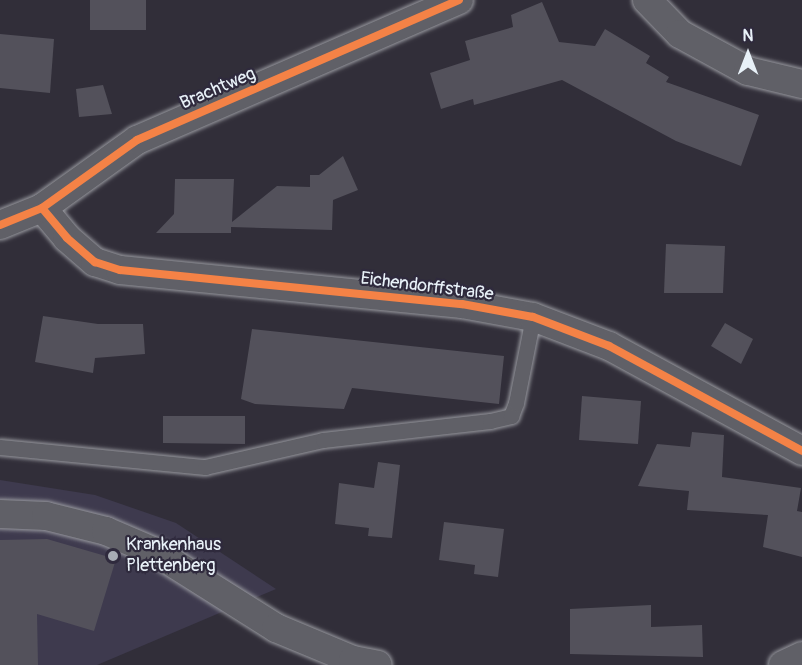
<!DOCTYPE html>
<html>
<head>
<meta charset="utf-8">
<style>
	body { margin:0 }
	#map { position:relative; width:802px; height:665px; overflow:hidden; background:#312e39; font-family:Pangolin,sans-serif }
	div>[style] { position:absolute }
	.built>* { inset:0; background:#3e3a4e }
	.building>* { inset:0; background:#53515b }
	.roads { filter:drop-shadow(0 0 2px #98999f) drop-shadow(0 0 2px #98999f) }
	.service>* { height:15px; margin:-7.5px; padding:0 7.5px; transform-origin:7.5px; border-radius:7.5px; background:#606067 }
	.minor>* { height:28px; margin:-14px; padding:0 14px; transform-origin:14px; border-radius:14px; background:#606067 }
	.cycleway>* { height:8px; margin:-4px; padding:0 4px; transform-origin:4px; border-radius:4px; background:#f48246 }
	.dots>* { width:16px; height:16px; translate:-50% -50%; box-sizing:border-box; border:3px solid #2f2a3d; border-radius:50% }
	span { translate:-50% -50%; white-space:nowrap; text-align:center; line-height:1.15; -webkit-text-stroke:4.5px #2f2a3d; paint-order:stroke }
	.street-label { font-size:18px; color:#e8f1f8 }
	.poi-label { font-size:18px; color:#e8f1f8 }
	.left { translate:0 -50%; text-align:left }
	.north { position:absolute; left:718px; top:24px; width:60px; height:60px; -webkit-text-stroke:4px #2f2a3d; paint-order:stroke; rotate:0deg; font-size:16px; font-weight:700; line-height:24px; text-align:center; color:#e8f1f8 }
	.north::after { content:''; display:block; margin:auto; width:21px; height:27px; background:#e8f1f8; clip-path:polygon(50% 0,100% 100%,50% 72%,0 100%) }
</style>
</head>
<body>
<div id="map">
	<div class="built">
		<div style="clip-path:polygon(0 480px,95px 495px,176px 523px,276px 589px,97px 665px,0 665px)"></div>
	</div>
	<div class="building">
		<div style="clip-path:polygon(90px 0,146px 0,146px 30px,90px 30px)"></div>
		<div style="clip-path:polygon(542px 2px,559px 42px,595px 46px,605px 29px,650px 56px,646px 63px,669px 77px,666px 82px,759px 115px,741px 166px,676px 141px,562px 80px,474px 105px,473px 99px,441px 109px,430px 73px,470px 60px,465px 41px,513px 27px,511px 15px)"></div>
		<div style="clip-path:polygon(0 34px,54px 39px,50px 93px,0 88px)"></div>
		<div style="clip-path:polygon(103px 85px,112px 114px,79px 117px,76px 89px)"></div>
		<div style="clip-path:polygon(343px 156px,358px 190px,333px 200px,332px 230px,231px 227px,231px 233px,156px 233px,174px 214px,175px 179px,234px 179px,232px 222px,277px 186px,310px 187px,310px 175px,319px 175px)"></div>
		<div style="clip-path:polygon(666px 244px,725px 246px,723px 293px,664px 293px)"></div>
		<div style="clip-path:polygon(43px 316px,98px 324px,143px 324px,145px 354px,95px 358px,93px 373px,35px 362px)"></div>
		<div style="clip-path:polygon(725px 323px,753px 339px,741px 364px,711px 346px)"></div>
		<div style="clip-path:polygon(252px 329px,504px 356px,499px 404px,352px 388px,344px 409px,255px 404px,241px 399px)"></div>
		<div style="clip-path:polygon(582px 396px,641px 401px,638px 444px,579px 440px)"></div>
		<div style="clip-path:polygon(163px 416px,245px 416px,245px 444px,163px 443px)"></div>
		<div style="clip-path:polygon(692px 432px,724px 435px,722px 477px,801px 488px,797px 511px,802px 512px,802px 557px,763px 547px,768px 515px,687px 510px,689px 491px,638px 486px,657px 444px,690px 447px)"></div>
		<div style="clip-path:polygon(378px 462px,400px 465px,392px 538px,368px 536px,369px 528px,335px 524px,339px 483px,374px 488px)"></div>
		<div style="clip-path:polygon(444px 522px,504px 529px,498px 577px,474px 574px,475px 565px,439px 560px)"></div>
		<div style="clip-path:polygon(47px 539px,116px 559px,94px 631px,37px 614px,38px 665px,0 665px,0 540px)"></div>
		<div style="clip-path:polygon(651px 605px,651px 627px,702px 625px,703px 657px,570px 654px,570px 609px)"></div>
	</div>
	<div class="roads">
		<div class="service">
			<div style="left:0;top:447px;width:206px;rotate:5.6deg"></div>
			<div style="left:205px;top:467px;width:121px;rotate:-12.9deg"></div>
			<div style="left:323px;top:440px;width:168px;rotate:-6.5deg"></div>
			<div style="left:490px;top:421px;width:22px;rotate:-13deg"></div>
			<div style="left:511px;top:416px;width:14px;rotate:-69deg"></div>
			<div style="left:516px;top:403px;width:88px;rotate:-78.8deg"></div>
		</div>
		<div class="minor">
			<div style="left:647px;top:0;width:47px;rotate:45.9deg"></div>
			<div style="left:680px;top:34px;width:77px;rotate:28.6deg"></div>
			<div style="left:748px;top:71px;width:56px;rotate:13.5deg"></div>
			<div style="left:42px;top:208px;width:39px;rotate:50deg"></div>
			<div style="left:67px;top:238px;width:37px;rotate:41deg"></div>
			<div style="left:95px;top:262px;width:26px;rotate:18deg"></div>
			<div style="left:120px;top:270px;width:344px;rotate:5.7deg"></div>
			<div style="left:462px;top:304px;width:72px;rotate:10.4deg"></div>
			<div style="left:533px;top:317px;width:81px;rotate:20.9deg"></div>
			<div style="left:609px;top:346px;width:220px;rotate:28.5deg"></div>
			<div style="left:0;top:225px;width:45px;rotate:-22deg"></div>
			<div style="left:42px;top:208px;width:117px;rotate:-35.6deg"></div>
			<div style="left:137px;top:140px;width:351px;rotate:-23.5deg"></div>
			<div style="left:0;top:514px;width:46px;rotate:2.5deg"></div>
			<div style="left:46px;top:516px;width:62px;rotate:14deg"></div>
			<div style="left:106px;top:531px;width:56px;rotate:23.3deg"></div>
			<div style="left:157px;top:553px;width:141px;rotate:32.2deg"></div>
			<div style="left:276px;top:628px;width:83px;rotate:22.6deg"></div>
			<div style="left:353px;top:660px;width:25px;rotate:11deg"></div>
			<div style="left:783px;top:665px;width:21px;rotate:-25deg"></div>
		</div>
	</div>
	<div class="cycleway">
		<div style="left:42px;top:208px;width:39px;rotate:50deg"></div>
		<div style="left:67px;top:238px;width:37px;rotate:41deg"></div>
		<div style="left:95px;top:262px;width:26px;rotate:18deg"></div>
		<div style="left:120px;top:270px;width:344px;rotate:5.7deg"></div>
		<div style="left:462px;top:304px;width:72px;rotate:10.4deg"></div>
		<div style="left:533px;top:317px;width:81px;rotate:20.9deg"></div>
		<div style="left:609px;top:346px;width:220px;rotate:28.5deg"></div>
		<div style="left:0;top:225px;width:45px;rotate:-22deg"></div>
		<div style="left:42px;top:208px;width:117px;rotate:-35.6deg"></div>
		<div style="left:137px;top:140px;width:351px;rotate:-23.5deg"></div>
	</div>
	<div class="dots">
		<div style="left:113px;top:556px;background:#a8adb5"></div>
	</div>
	<div class="street-label">
		<span style="left:218px;top:89px;rotate:-23deg">Brachtweg</span>
		<span style="left:427px;top:287px;rotate:7deg">Eichendorffstraße</span>
	</div>
	<div class="poi-label">
		<span class="left" style="left:126px;top:556px">Krankenhaus<br>Plettenberg</span>
	</div>
	<div class="north">N</div>
</div>
</body>
</html>
